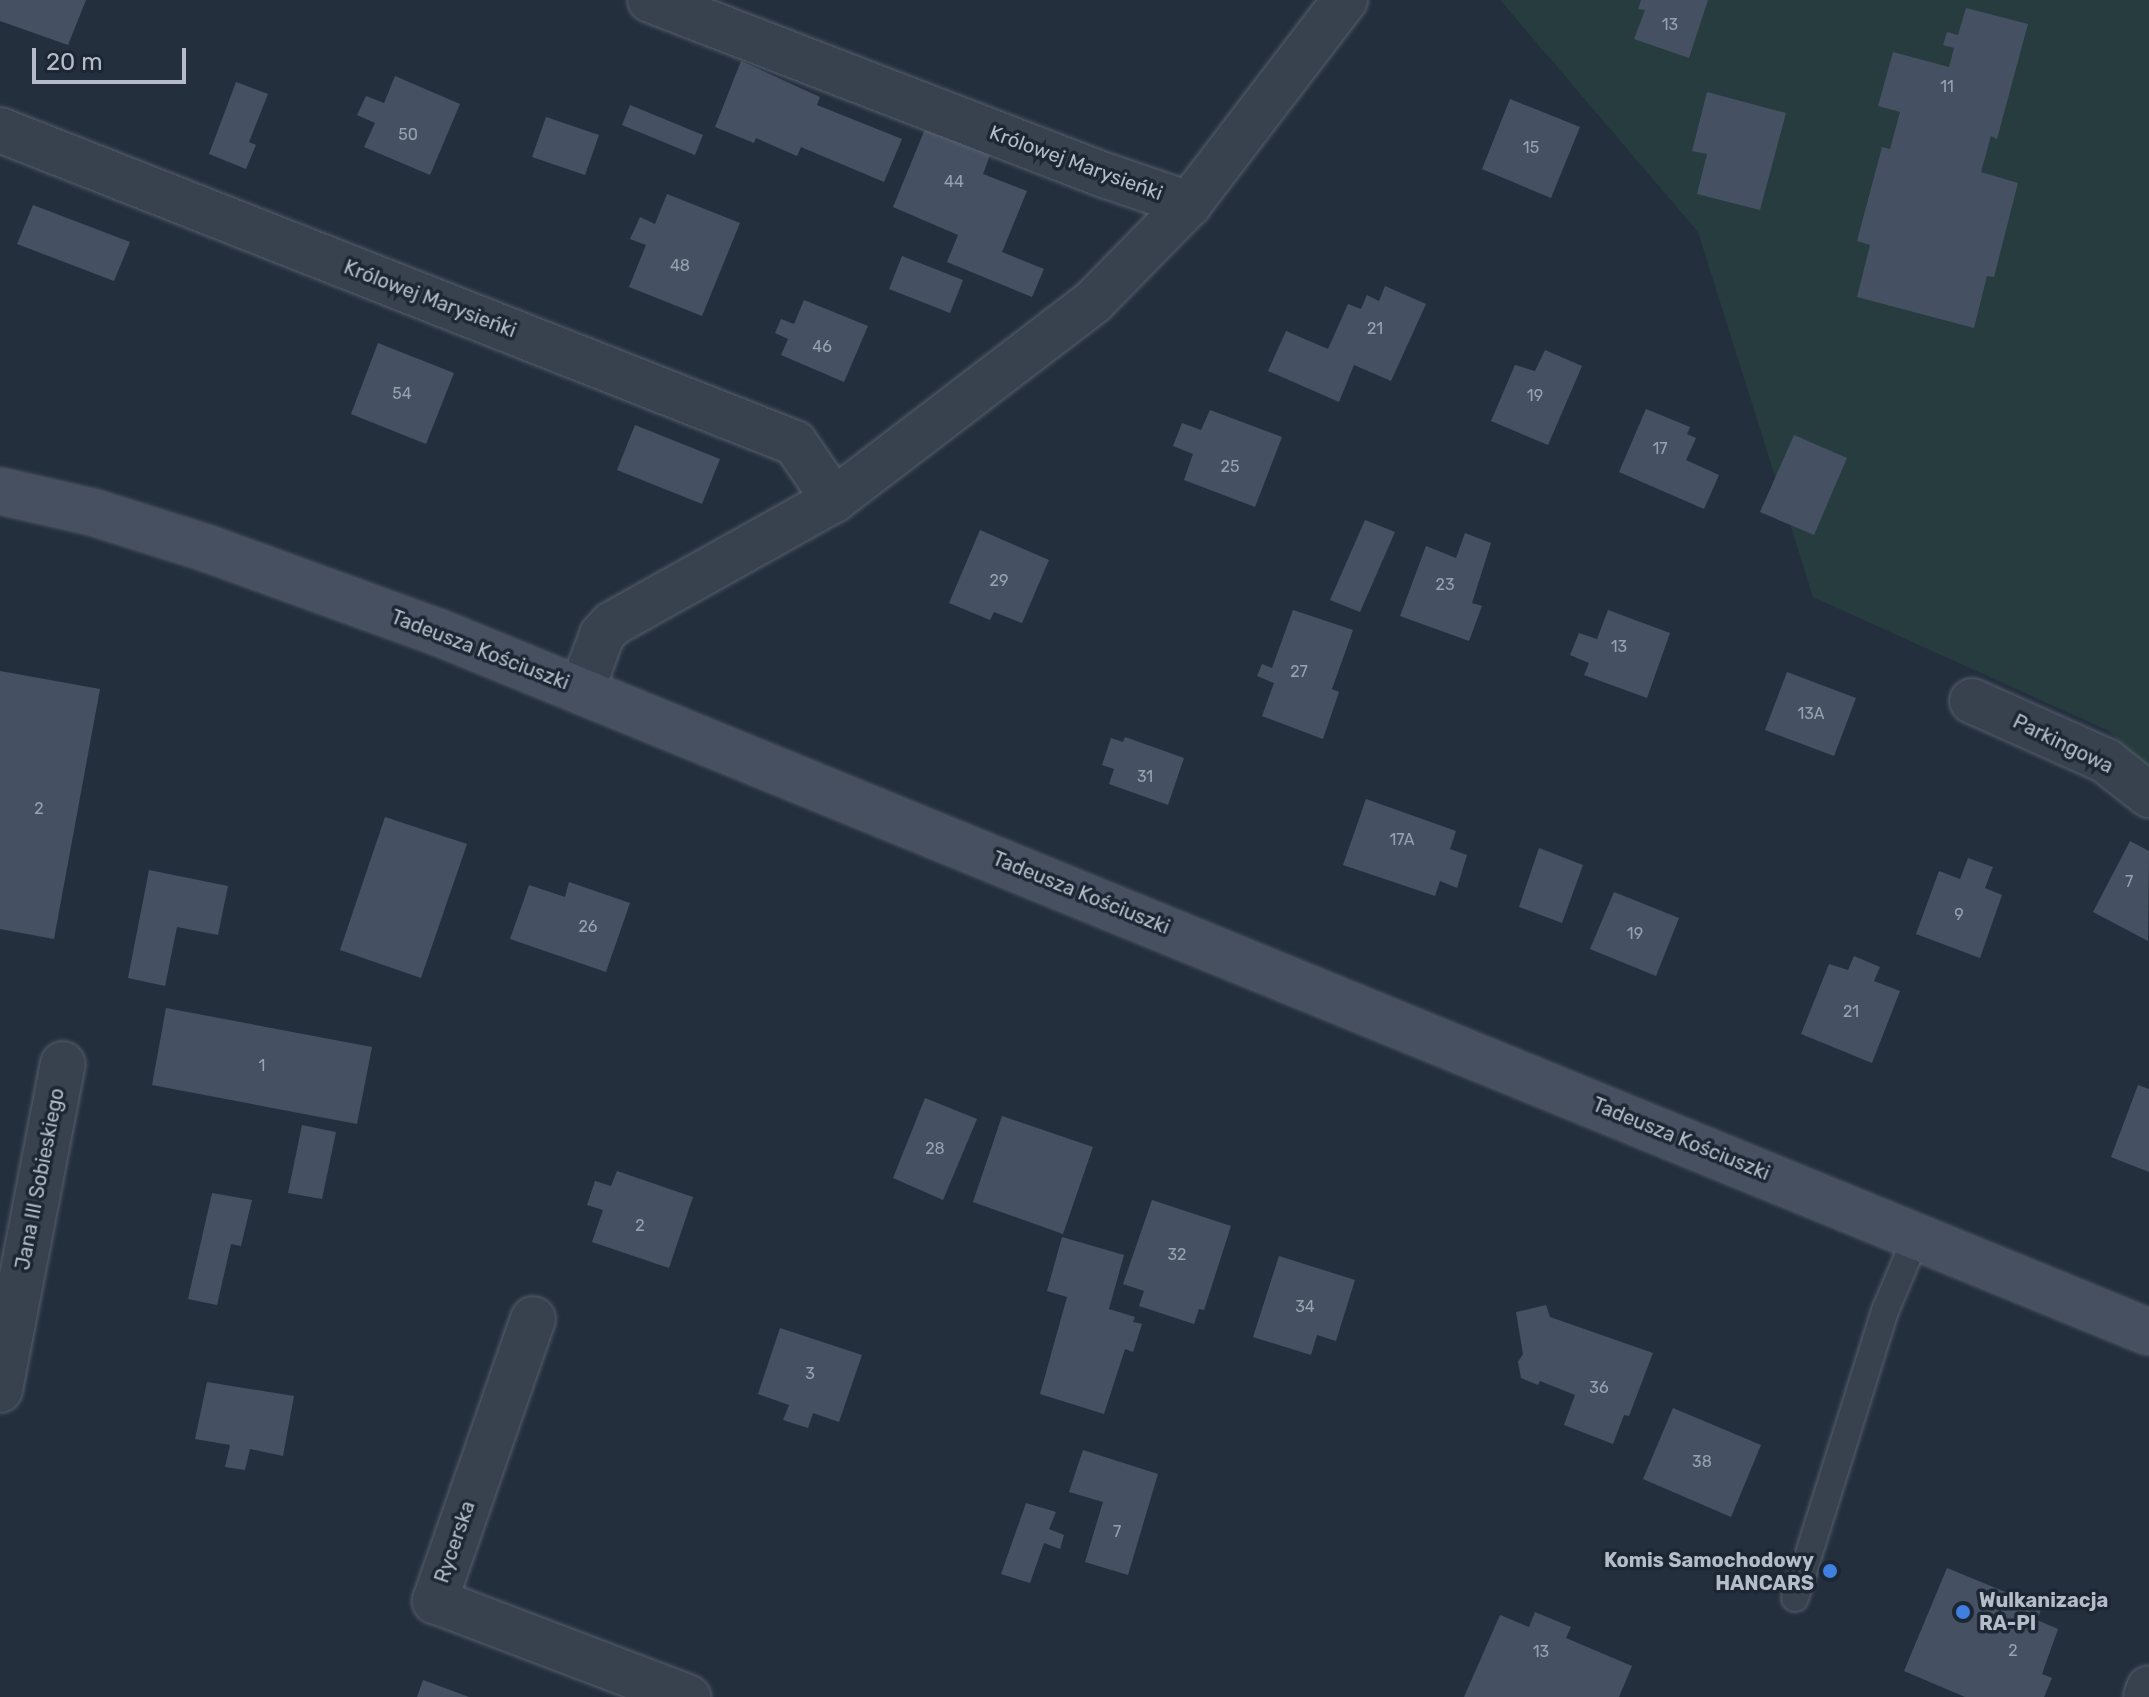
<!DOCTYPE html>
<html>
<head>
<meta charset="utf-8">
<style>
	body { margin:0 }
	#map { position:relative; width:2149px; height:1697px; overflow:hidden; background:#242f3e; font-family:Rubik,sans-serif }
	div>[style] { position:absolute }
	.green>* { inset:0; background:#263c3f }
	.building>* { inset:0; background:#455162 }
	.roads { filter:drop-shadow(0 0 2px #565f6c) drop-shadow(0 0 2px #565f6c) }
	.lane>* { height:26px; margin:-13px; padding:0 13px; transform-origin:13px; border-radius:13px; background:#38414e }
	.street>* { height:44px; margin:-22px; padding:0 22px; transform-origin:22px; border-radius:22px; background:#38414e }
	.secondary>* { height:44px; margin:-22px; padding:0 22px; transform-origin:22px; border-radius:22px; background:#465061 }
	.dots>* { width:22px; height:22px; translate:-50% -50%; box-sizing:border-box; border:4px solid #1d2633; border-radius:50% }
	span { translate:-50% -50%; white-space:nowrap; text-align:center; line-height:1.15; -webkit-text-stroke:7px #1d2633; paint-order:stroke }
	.number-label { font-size:16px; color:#98a1af }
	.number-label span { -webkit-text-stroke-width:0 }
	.street-label { font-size:20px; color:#b4bcc9 }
	.poi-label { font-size:20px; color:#b4bcc9; font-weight:700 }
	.right { translate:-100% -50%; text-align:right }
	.left { translate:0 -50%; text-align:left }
	.scale { position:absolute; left:32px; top:48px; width:154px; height:36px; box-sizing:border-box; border:4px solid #b4bcc9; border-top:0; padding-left:10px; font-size:24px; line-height:28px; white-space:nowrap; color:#b4bcc9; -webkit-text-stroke:6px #1d2633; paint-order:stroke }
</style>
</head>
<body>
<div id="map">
	<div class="green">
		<div style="clip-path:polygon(1500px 0,2149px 0,2149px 770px,2109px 731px,1813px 597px,1698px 232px)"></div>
	</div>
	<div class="building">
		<div style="clip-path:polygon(0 0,86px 0,68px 45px,0 21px)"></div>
		<div style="clip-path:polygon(1641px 0,1708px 0,1689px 58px,1634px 39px,1645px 10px,1638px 9px)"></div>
		<div style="clip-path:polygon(1966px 8px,2028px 24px,1997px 139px,1991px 136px,1981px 172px,2018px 183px,1994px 277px,1987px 276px,1974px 328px,1857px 297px,1870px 245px,1857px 241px,1882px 147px,1890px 149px,1900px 112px,1878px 106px,1893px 52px,1949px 67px,1954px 48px,1943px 45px,1947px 32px,1958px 35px)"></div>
		<div style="clip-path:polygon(741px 61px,820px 97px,817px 105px,902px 139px,884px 182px,801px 147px,797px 156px,756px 138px,754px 143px,715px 127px)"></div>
		<div style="clip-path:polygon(395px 76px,460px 104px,430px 175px,364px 147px,375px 123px,357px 115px,366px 96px,384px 103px)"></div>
		<div style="clip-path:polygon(236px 82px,268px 94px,249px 142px,256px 145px,246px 169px,209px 154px)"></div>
		<div style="clip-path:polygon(1707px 92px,1786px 113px,1760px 210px,1697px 194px,1707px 154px,1692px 151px)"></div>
		<div style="clip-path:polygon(1510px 99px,1580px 127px,1551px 198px,1482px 169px)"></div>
		<div style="clip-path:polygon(630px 105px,703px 135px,695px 155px,622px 125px)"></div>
		<div style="clip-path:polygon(546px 117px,599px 135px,585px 175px,532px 157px)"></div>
		<div style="clip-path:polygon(925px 129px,990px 155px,983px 174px,1027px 191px,1002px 252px,1044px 269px,1032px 297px,947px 262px,958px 235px,893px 207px)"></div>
		<div style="clip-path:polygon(667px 194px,740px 223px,702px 316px,629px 287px,646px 245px,630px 239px,640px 217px,655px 224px)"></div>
		<div style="clip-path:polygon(33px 205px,130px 242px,114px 281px,17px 244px)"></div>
		<div style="clip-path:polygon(902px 256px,963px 280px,950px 313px,889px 289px)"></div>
		<div style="clip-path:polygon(1385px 286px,1426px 304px,1391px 381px,1354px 365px,1339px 402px,1268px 371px,1286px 331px,1328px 349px,1348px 304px,1361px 309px,1367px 295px,1379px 301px)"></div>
		<div style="clip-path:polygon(804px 300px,868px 326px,844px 382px,781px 355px,788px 339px,775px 333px,781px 319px,794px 324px)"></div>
		<div style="clip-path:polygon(378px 343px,454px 373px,426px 444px,351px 414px)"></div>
		<div style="clip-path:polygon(1545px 350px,1582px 366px,1548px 445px,1491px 421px,1515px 365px,1535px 371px)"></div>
		<div style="clip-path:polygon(1646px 409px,1690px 427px,1687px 434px,1696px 438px,1686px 460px,1719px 475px,1704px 509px,1619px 472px)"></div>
		<div style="clip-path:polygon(1210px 410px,1282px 437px,1255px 507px,1184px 480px,1193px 454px,1173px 446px,1182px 423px,1201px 430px)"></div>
		<div style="clip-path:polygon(635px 425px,720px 459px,702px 504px,617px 470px)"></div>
		<div style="clip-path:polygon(1794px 435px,1847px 458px,1814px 535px,1760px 512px)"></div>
		<div style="clip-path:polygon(1365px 520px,1395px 532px,1360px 612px,1330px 600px)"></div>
		<div style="clip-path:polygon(980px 530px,1049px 560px,1022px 623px,994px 612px,990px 620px,949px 603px)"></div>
		<div style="clip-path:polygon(1465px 533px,1491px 543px,1472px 603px,1482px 606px,1469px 641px,1400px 616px,1426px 546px,1456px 558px)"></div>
		<div style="clip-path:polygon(1293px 610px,1353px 630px,1332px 689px,1339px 692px,1323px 739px,1262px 716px,1274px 683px,1257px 676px,1262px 664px,1272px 668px)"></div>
		<div style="clip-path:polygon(1608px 610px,1670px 633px,1647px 698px,1584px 675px,1589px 663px,1570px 655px,1579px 633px,1597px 639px)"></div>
		<div style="clip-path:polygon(0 671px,100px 689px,54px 939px,0 929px)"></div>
		<div style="clip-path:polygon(1787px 672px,1856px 698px,1834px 756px,1765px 730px)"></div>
		<div style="clip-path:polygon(1125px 737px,1184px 758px,1168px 805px,1109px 784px,1114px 769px,1102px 765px,1111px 738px,1123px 742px)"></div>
		<div style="clip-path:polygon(1366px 799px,1456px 831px,1450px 849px,1467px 855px,1457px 888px,1440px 881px,1435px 896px,1343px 865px)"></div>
		<div style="clip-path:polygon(385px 817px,467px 844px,421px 978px,340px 950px)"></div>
		<div style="clip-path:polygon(2130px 841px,2149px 851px,2148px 941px,2093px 912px)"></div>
		<div style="clip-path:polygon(1539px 848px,1583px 865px,1562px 923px,1519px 907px)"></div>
		<div style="clip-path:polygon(1968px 858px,1993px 867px,1985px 888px,2002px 895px,1980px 958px,1916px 934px,1939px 871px,1960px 879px)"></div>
		<div style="clip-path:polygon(149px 870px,228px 886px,218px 935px,177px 927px,165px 986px,128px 978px)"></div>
		<div style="clip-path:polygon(569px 882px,630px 903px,606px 972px,510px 939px,529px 885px,565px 897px)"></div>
		<div style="clip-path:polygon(1614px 892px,1679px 918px,1656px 976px,1590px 949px)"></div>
		<div style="clip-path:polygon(1854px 956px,1880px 967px,1874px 981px,1900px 991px,1872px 1063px,1801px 1034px,1829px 964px,1848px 970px)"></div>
		<div style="clip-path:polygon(166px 1008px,372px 1047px,357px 1124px,152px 1085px)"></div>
		<div style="clip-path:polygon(2138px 1085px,2149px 1089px,2149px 1172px,2111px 1157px)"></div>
		<div style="clip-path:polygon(925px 1098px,977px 1119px,943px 1200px,893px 1178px)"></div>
		<div style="clip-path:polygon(1002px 1116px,1093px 1147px,1063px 1234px,973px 1202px)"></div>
		<div style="clip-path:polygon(302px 1125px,336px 1132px,322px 1199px,288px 1193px)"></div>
		<div style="clip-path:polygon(617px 1171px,693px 1197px,669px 1268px,592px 1242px,603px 1210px,587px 1205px,595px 1181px,611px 1186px)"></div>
		<div style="clip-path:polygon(212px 1193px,252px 1200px,241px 1246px,231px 1244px,217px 1305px,188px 1299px)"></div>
		<div style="clip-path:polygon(1152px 1200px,1231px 1226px,1204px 1310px,1199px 1309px,1194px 1324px,1139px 1306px,1144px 1291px,1123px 1284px)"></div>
		<div style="clip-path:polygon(1062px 1237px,1124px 1255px,1109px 1309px,1135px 1317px,1133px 1322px,1142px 1324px,1133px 1352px,1125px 1349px,1104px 1414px,1040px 1394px,1067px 1297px,1047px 1291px)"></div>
		<div style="clip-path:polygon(1279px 1256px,1355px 1280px,1336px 1341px,1317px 1335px,1311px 1355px,1253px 1337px)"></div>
		<div style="clip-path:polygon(1546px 1305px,1550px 1317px,1653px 1353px,1629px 1416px,1624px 1415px,1613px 1444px,1564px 1425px,1575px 1395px,1540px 1381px,1538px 1385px,1521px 1378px,1518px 1362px,1523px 1354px,1516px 1312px)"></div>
		<div style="clip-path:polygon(780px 1328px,862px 1355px,839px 1422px,813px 1413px,808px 1428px,783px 1420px,789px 1405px,758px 1394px)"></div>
		<div style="clip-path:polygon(207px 1382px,294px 1396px,283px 1456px,250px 1449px,245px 1470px,225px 1467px,230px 1445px,195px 1439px)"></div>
		<div style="clip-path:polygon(1673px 1408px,1761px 1445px,1731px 1517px,1643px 1479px)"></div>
		<div style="clip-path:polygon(1083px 1450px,1158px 1474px,1128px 1575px,1085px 1562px,1103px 1502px,1069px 1492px)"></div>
		<div style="clip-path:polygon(1026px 1503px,1056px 1512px,1049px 1529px,1064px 1535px,1060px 1549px,1044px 1543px,1030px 1583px,1001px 1574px)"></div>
		<div style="clip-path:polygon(1947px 1568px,2042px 1607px,2037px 1620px,2058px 1629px,2042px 1674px,2052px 1678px,2044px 1697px,1965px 1697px,1904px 1671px)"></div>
		<div style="clip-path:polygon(1535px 1612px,1571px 1627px,1566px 1638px,1632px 1666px,1619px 1697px,1464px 1697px,1500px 1615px,1529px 1627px)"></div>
		<div style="clip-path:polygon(423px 1680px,469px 1697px,417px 1697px)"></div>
	</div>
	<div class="roads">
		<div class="lane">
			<div style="left:1795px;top:1598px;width:301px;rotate:-72.6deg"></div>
			<div style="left:1885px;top:1311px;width:82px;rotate:-67.2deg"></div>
		</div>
		<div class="street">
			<div style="left:650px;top:0;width:490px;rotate:21.1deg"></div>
			<div style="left:1107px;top:176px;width:87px;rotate:18.9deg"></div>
			<div style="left:0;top:130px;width:854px;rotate:21.49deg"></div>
			<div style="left:795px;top:443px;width:69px;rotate:55.6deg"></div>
			<div style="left:582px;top:689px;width:58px;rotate:-69.7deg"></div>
			<div style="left:602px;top:635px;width:15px;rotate:-48deg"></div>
			<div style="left:612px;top:624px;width:254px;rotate:-29.2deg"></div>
			<div style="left:834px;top:500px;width:327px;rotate:-37.4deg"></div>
			<div style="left:1094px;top:301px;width:136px;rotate:-45.6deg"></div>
			<div style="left:1189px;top:204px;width:257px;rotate:-52.6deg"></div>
			<div style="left:1972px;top:701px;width:147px;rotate:24.1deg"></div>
			<div style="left:2106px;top:761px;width:55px;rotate:38.3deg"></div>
			<div style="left:533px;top:1319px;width:299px;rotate:109.2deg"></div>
			<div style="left:435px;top:1601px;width:271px;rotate:20.8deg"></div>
			<div style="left:0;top:1390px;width:332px;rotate:-79.1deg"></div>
			<div style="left:2146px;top:1697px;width:9px;rotate:-72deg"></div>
		</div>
		<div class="secondary">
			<div style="left:0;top:491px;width:94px;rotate:12.9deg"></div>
			<div style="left:92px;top:512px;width:123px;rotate:17.5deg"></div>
			<div style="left:209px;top:549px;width:246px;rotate:20deg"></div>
			<div style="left:440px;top:633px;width:1846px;rotate:22.25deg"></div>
		</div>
	</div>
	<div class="dots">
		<div style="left:1830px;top:1571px;background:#3f7fe0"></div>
		<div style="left:1963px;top:1612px;background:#3f7fe0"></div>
	</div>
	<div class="number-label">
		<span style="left:1670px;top:25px">13</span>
		<span style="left:1947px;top:87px">11</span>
		<span style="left:408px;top:135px">50</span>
		<span style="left:1531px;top:148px">15</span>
		<span style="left:954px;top:182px">44</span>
		<span style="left:680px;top:266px">48</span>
		<span style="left:1375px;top:329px">21</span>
		<span style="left:822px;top:347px">46</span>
		<span style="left:402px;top:394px">54</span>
		<span style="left:1535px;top:396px">19</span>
		<span style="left:1660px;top:449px">17</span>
		<span style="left:1230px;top:467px">25</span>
		<span style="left:999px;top:581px">29</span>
		<span style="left:1445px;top:585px">23</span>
		<span style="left:1619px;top:647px">13</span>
		<span style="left:1299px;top:672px">27</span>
		<span style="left:1811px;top:714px">13A</span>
		<span style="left:1145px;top:777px">31</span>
		<span style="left:39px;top:809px">2</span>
		<span style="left:1402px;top:840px">17A</span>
		<span style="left:2129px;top:882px">7</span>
		<span style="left:1959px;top:915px">9</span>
		<span style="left:588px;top:927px">26</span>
		<span style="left:1635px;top:934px">19</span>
		<span style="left:1851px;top:1012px">21</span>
		<span style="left:262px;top:1066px">1</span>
		<span style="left:935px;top:1149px">28</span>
		<span style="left:640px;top:1226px">2</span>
		<span style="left:1177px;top:1255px">32</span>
		<span style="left:1305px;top:1307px">34</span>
		<span style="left:810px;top:1374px">3</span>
		<span style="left:1599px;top:1388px">36</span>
		<span style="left:1702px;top:1462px">38</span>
		<span style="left:1117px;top:1532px">7</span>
		<span style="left:2013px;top:1651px">2</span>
		<span style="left:1541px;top:1652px">13</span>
	</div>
	<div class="street-label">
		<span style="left:1076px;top:163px;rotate:20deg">Królowej Marysieńki</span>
		<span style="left:430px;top:299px;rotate:21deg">Królowej Marysieńki</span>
		<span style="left:480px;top:650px;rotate:21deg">Tadeusza Kościuszki</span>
		<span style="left:2063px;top:744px;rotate:26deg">Parkingowa</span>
		<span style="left:1081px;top:893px;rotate:22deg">Tadeusza Kościuszki</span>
		<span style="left:1681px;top:1139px;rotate:22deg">Tadeusza Kościuszki</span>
		<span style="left:40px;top:1179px;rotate:-79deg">Jana III Sobieskiego</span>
		<span style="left:455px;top:1542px;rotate:-71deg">Rycerska</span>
	</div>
	<div class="poi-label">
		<span class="right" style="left:1814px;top:1572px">Komis Samochodowy<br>HANCARS</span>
		<span class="left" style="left:1979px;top:1612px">Wulkanizacja<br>RA-PI</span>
	</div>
	<div class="scale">20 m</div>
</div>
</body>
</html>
